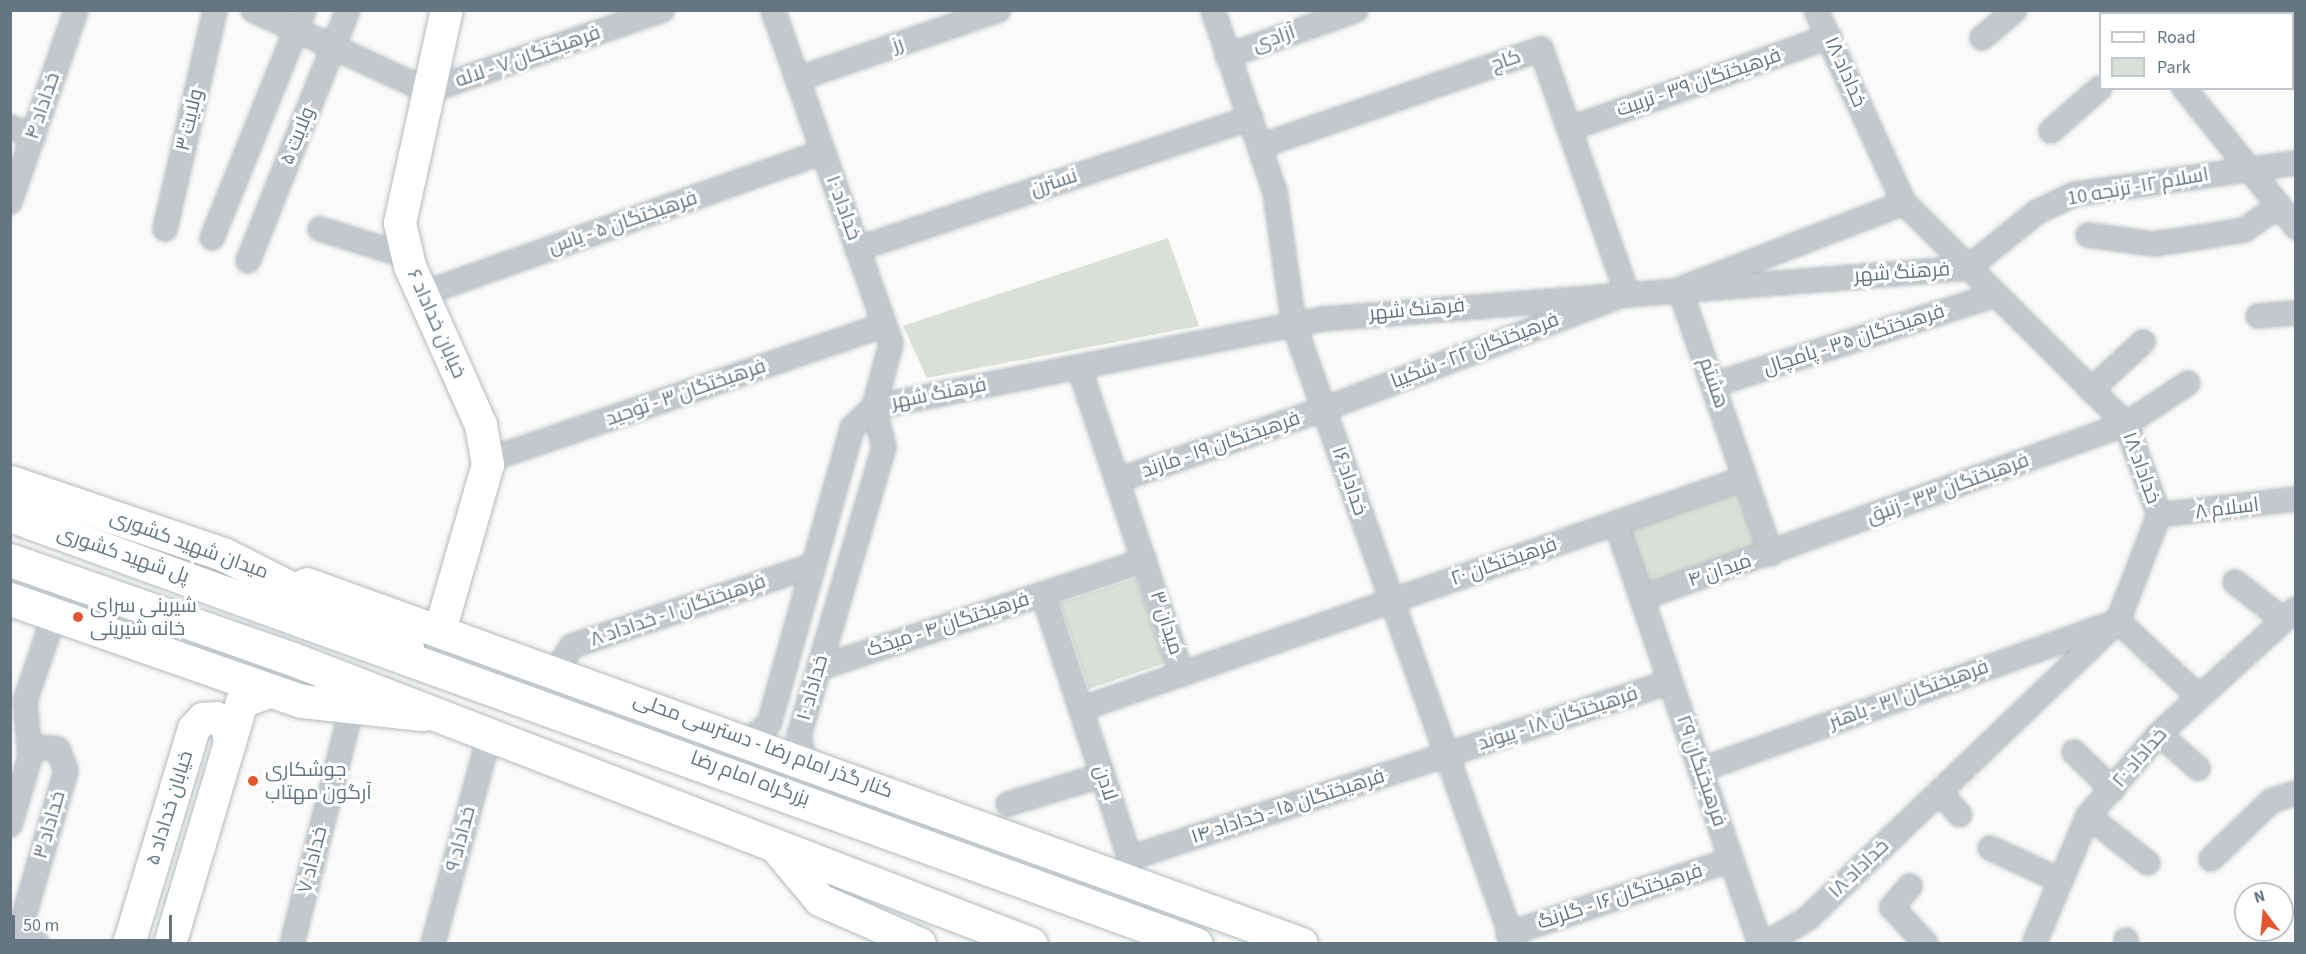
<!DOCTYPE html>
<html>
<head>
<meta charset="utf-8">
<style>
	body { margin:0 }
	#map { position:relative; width:2306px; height:954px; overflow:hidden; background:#fafaf8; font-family:"Source Sans 3",Cairo,sans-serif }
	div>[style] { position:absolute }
	.green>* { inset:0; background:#dadfd7 }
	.roads { filter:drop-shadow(0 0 2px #b3babf) drop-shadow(0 0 2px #b3babf) }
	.minor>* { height:22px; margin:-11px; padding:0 11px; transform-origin:11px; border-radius:11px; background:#c3c8cc }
	.secondary>* { height:32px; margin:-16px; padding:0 16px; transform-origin:16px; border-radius:16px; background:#fff }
	.primary>* { height:33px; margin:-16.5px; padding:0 16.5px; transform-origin:16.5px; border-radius:16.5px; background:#fff }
	.trunk>* { height:33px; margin:-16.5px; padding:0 16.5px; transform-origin:16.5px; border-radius:16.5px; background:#fff }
	.dots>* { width:16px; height:16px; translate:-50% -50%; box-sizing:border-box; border:3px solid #fff; border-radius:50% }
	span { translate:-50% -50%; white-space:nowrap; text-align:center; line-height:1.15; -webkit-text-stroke:6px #fff; paint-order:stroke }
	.street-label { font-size:20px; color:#657683 }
	.poi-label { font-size:20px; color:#657683 }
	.left { translate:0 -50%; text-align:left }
	.frame { position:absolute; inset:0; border:12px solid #657683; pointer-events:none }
	.legend { position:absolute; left:2099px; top:12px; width:195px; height:78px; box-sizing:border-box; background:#fff; border:2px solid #c1c8cd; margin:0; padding:8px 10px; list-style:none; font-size:18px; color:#657683 }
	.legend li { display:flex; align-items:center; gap:12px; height:30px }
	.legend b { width:30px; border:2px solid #c1c8cd }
	.north { position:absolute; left:2234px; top:882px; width:60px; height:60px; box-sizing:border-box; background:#fff; border:2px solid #c1c8cd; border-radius:50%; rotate:344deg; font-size:16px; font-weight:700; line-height:24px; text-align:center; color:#657683 }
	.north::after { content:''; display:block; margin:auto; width:21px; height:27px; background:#e4572e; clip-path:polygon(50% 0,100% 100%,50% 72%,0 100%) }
	.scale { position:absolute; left:12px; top:915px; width:160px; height:27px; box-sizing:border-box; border:3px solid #657683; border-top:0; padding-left:8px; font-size:18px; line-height:21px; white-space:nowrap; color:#657683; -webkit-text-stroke:4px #fff; paint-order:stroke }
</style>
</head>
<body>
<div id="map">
	<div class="green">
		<div style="clip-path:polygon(1168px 238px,1199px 326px,927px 378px,903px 326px)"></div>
		<div style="clip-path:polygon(1737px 491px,1756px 547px,1647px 585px,1627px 530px)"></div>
		<div style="clip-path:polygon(1136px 578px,1165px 663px,1089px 689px,1060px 603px)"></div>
	</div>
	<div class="roads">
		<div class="minor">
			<div style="left:253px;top:10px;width:193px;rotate:24.8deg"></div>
			<div style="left:428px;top:91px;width:248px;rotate:-19.1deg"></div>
			<div style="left:773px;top:10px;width:354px;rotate:70.5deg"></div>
			<div style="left:891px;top:344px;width:65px;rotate:105.1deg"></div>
			<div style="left:1213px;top:10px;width:192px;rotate:71.2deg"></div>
			<div style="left:1275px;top:192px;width:134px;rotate:81.9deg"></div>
			<div style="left:1294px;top:325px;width:657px;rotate:70.43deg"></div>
			<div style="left:2121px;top:10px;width:4px;rotate:63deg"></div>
			<div style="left:1982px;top:38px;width:43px;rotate:-40.3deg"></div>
			<div style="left:1227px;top:56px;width:137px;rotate:-19.6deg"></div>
			<div style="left:797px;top:79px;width:213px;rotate:-18.9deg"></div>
			<div style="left:2184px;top:88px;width:179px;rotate:51.1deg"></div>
			<div style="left:10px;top:127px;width:25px;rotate:21deg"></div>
			<div style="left:1569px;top:129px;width:276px;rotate:-19.5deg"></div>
			<div style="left:2051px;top:131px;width:65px;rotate:-41.3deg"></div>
			<div style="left:10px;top:202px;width:203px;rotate:-71deg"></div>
			<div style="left:165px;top:229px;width:225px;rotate:-77.1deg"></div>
			<div style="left:320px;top:229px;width:91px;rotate:17.2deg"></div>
			<div style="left:2088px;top:235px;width:67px;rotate:7.8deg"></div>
			<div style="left:2154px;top:244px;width:49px;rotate:-8.3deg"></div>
			<div style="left:2202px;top:237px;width:43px;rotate:-9.5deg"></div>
			<div style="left:2244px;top:230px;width:42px;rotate:-34.4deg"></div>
			<div style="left:212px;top:238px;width:246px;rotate:-68deg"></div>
			<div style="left:857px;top:249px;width:415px;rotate:-18.4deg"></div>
			<div style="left:248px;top:261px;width:270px;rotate:-68.3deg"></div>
			<div style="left:422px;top:294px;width:425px;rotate:-19.5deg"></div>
			<div style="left:2258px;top:316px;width:38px;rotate:-5deg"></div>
			<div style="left:1079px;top:367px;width:324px;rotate:71.5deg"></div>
			<div style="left:1713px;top:385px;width:296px;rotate:-17.7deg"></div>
			<div style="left:2091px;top:390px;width:71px;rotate:-42.7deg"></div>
			<div style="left:874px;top:407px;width:458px;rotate:-11.1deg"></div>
			<div style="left:1323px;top:319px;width:647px;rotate:-4.52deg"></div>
			<div style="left:1968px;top:268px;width:89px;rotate:-39.1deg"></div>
			<div style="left:2037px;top:212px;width:42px;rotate:-25.3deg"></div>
			<div style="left:2075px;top:194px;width:223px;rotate:-8deg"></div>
			<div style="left:488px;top:460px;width:419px;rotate:-18.8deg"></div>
			<div style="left:1118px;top:480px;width:218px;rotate:-19deg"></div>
			<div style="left:1324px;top:409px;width:324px;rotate:-20.9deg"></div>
			<div style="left:1627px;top:293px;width:259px;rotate:-109.4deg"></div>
			<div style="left:1541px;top:49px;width:296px;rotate:160.9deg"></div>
			<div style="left:2159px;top:515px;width:138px;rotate:-6.7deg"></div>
			<div style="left:1616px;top:523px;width:445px;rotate:71.1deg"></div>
			<div style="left:1771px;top:554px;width:280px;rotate:-109deg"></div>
			<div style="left:1680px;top:289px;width:240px;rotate:-21deg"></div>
			<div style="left:2235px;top:582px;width:58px;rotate:38deg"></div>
			<div style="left:1043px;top:594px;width:278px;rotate:71.8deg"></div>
			<div style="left:1130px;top:858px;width:568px;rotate:-18.05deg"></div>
			<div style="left:1642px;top:598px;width:514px;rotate:-19.77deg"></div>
			<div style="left:2126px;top:424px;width:74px;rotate:-33.5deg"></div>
			<div style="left:819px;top:668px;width:343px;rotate:-18.3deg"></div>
			<div style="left:555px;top:672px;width:31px;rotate:-57deg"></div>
			<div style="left:572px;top:646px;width:255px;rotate:-18.5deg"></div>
			<div style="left:1081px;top:709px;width:703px;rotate:-19.18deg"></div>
			<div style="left:2159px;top:734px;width:52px;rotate:41.1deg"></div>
			<div style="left:748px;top:741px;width:27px;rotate:-39deg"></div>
			<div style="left:769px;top:724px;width:307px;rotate:-74.3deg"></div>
			<div style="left:852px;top:428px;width:30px;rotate:-44deg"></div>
			<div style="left:874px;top:407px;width:41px;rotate:76deg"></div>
			<div style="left:884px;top:447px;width:300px;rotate:106.4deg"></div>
			<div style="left:799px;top:735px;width:26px;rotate:79deg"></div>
			<div style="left:2074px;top:752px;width:54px;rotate:44.3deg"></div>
			<div style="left:30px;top:757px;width:56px;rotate:-95.1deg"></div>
			<div style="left:25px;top:701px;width:92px;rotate:-71deg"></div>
			<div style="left:1700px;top:770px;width:444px;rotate:-19.6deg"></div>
			<div style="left:2118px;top:621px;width:110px;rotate:43.2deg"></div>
			<div style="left:1940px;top:792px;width:30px;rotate:49deg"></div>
			<div style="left:1008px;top:804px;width:99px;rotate:-17deg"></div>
			<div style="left:2088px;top:816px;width:76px;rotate:38.1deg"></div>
			<div style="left:10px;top:825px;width:71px;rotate:-73.6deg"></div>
			<div style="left:30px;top:757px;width:13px;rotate:-48deg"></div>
			<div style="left:39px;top:747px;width:19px;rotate:6deg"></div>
			<div style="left:58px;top:749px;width:23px;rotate:70deg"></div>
			<div style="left:66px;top:771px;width:154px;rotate:106.2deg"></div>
			<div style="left:23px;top:919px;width:17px;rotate:140deg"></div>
			<div style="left:1990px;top:848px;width:74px;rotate:24.8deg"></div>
			<div style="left:2211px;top:859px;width:83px;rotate:-44deg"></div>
			<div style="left:2271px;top:801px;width:26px;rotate:-18deg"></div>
			<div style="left:1910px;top:886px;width:28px;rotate:131deg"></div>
			<div style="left:1892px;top:907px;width:50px;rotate:47.4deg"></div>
			<div style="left:1508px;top:934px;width:235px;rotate:-18.4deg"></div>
			<div style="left:10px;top:935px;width:29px;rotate:18deg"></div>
			<div style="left:292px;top:944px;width:244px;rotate:-75.8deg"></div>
			<div style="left:433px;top:944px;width:215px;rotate:-74.9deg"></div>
			<div style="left:1765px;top:944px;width:49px;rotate:-30.8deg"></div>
			<div style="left:1807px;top:919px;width:431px;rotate:-43.8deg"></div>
			<div style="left:2118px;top:621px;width:114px;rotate:-68.9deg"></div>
			<div style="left:2159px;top:515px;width:97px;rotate:-109.9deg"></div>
			<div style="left:2126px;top:424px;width:313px;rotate:-135.1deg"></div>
			<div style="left:1904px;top:203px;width:212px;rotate:-114.5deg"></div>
			<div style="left:2034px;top:944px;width:139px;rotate:-67.1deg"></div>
			<div style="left:2088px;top:816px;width:108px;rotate:-49.1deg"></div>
			<div style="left:2159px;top:734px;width:185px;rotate:-42.4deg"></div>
			<div style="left:2126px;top:944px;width:4px;rotate:-90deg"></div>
		</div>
		<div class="secondary">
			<div style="left:307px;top:584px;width:1058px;rotate:19.89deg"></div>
			<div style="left:440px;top:631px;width:173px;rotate:-73.9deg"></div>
			<div style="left:488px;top:465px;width:41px;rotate:-99.9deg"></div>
			<div style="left:481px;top:425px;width:174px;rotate:-114.1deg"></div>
			<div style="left:410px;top:266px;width:44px;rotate:-103.1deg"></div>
			<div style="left:400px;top:223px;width:218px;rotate:-77.6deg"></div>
			<div style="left:230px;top:743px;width:43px;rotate:-73.7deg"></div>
			<div style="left:242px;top:702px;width:32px;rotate:-20deg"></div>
			<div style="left:775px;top:846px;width:70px;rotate:50.2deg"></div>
			<div style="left:820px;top:900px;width:109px;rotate:23.7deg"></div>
			<div style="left:129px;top:944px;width:225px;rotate:-73.2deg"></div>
			<div style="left:194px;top:729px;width:13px;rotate:-48deg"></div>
			<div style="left:203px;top:719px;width:13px;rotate:-4deg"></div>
			<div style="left:216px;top:718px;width:13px;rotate:32deg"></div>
			<div style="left:227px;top:725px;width:18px;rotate:81deg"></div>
			<div style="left:230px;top:743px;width:210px;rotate:106.6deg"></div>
		</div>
		<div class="primary">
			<div style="left:10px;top:482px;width:225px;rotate:18.7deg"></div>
			<div style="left:223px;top:554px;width:206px;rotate:26.8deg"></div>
			<div style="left:10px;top:599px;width:309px;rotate:19.3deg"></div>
			<div style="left:302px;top:701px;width:121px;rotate:6.2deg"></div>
		</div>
		<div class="trunk">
			<div style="left:10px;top:515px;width:1261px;rotate:19.89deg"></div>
			<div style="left:10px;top:560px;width:297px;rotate:19.3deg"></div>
			<div style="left:290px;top:658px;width:794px;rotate:21.1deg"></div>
		</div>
	</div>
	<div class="dots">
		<div style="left:78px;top:617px;background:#e4572e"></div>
		<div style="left:253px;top:781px;background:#e4572e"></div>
	</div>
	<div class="street-label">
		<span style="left:1274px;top:39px;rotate:-19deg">آزادی</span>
		<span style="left:898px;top:45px;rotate:-19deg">رز</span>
		<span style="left:528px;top:57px;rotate:-19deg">فرهیختگان ۷ - لاله</span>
		<span style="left:1506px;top:61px;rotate:-19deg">کاج</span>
		<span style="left:1845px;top:72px;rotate:66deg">خداداد ۱۸</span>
		<span style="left:1699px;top:83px;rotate:-19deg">فرهیختگان ۳۹ - تربیت</span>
		<span style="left:43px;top:106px;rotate:-71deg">خداداد ۴</span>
		<span style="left:190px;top:120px;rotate:-77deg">ولایت ۳</span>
		<span style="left:298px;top:136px;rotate:-68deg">ولایت ۵</span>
		<span style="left:1054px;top:183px;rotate:-18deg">نسترن</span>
		<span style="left:2138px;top:187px;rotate:-10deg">اسلام ۱۲- ترنجه 10</span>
		<span style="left:843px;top:208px;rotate:70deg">خداداد ۱۰</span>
		<span style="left:623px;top:223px;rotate:-19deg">فرهیختگان ۵ - یاس</span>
		<span style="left:1902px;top:273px;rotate:-4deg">فرهنگ شهر</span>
		<span style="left:1417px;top:310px;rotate:-5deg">فرهنگ شهر</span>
		<span style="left:436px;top:324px;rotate:66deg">خیابان خداداد ۶</span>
		<span style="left:1854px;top:340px;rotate:-18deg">فرهیختگان ۳۵ - پامچال</span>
		<span style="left:1475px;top:351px;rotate:-21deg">فرهیختگان ۲۲ - شکیبا</span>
		<span style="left:1713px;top:383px;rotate:71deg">هشتم</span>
		<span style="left:686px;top:393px;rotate:-19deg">فرهیختگان ۳ - توحید</span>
		<span style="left:939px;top:394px;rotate:-11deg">فرهنگ شهر</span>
		<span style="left:1221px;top:445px;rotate:-19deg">فرهیختگان ۱۹ - مازند</span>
		<span style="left:2141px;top:468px;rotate:70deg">خداداد ۱۸</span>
		<span style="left:1349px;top:481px;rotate:71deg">خداداد ۱۶</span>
		<span style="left:1948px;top:489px;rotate:-20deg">فرهیختگان ۳۳ - زنبق</span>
		<span style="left:2227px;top:509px;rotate:-7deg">اسلام ۸</span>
		<span style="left:189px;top:545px;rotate:20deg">میدان شهید کشوری</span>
		<span style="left:123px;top:555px;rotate:19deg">پل شهید کشوری</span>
		<span style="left:1504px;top:562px;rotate:-19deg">فرهیختگان ۲۰</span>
		<span style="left:1720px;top:571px;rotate:-19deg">میدان ۴</span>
		<span style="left:678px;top:611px;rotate:-19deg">فرهیختگان ۱ - خداداد ۸</span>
		<span style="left:1166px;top:623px;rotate:72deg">میدان ۳</span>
		<span style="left:948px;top:625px;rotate:-18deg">فرهیختگان ۴ - میخک</span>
		<span style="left:813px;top:688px;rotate:-74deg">خداداد ۱۰</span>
		<span style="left:1909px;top:695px;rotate:-20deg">فرهیختگان ۳۱ - باهنر</span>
		<span style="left:1558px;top:719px;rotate:-18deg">فرهیختگان ۱۸ - پیوند</span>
		<span style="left:763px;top:746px;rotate:20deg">کنار گذر امام رضا - دسترسی محلی</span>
		<span style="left:2140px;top:758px;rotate:-49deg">خداداد ۲۰</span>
		<span style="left:1701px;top:771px;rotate:71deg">فرهیختگان ۲۹</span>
		<span style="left:750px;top:779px;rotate:20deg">بزرگراه امام رضا</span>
		<span style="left:1105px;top:783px;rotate:72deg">لادن</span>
		<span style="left:1288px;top:807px;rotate:-18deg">فرهیختگان ۱۵ - خداداد ۱۴</span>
		<span style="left:170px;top:808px;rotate:-73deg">خیابان خداداد ۵</span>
		<span style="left:50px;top:825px;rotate:-74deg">خداداد ۳</span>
		<span style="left:461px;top:839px;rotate:-75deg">خداداد ۹</span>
		<span style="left:313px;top:860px;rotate:-76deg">خداداد ۷</span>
		<span style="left:1859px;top:869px;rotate:-44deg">خداداد ۱۸</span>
		<span style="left:1620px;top:897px;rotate:-18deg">فرهیختگان ۱۶ - گلرنگ</span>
	</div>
	<div class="poi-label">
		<span class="left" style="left:90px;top:618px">شیرینی سرای<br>خانه شیرینی</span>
		<span class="left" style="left:265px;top:782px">جوشکاری<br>آرگون مهتاب</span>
	</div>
	<div class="frame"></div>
	<ul class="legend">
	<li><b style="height:8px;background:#fff"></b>Road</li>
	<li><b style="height:16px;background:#dadfd7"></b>Park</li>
	</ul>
	<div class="north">N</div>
	<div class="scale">50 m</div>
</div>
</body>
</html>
